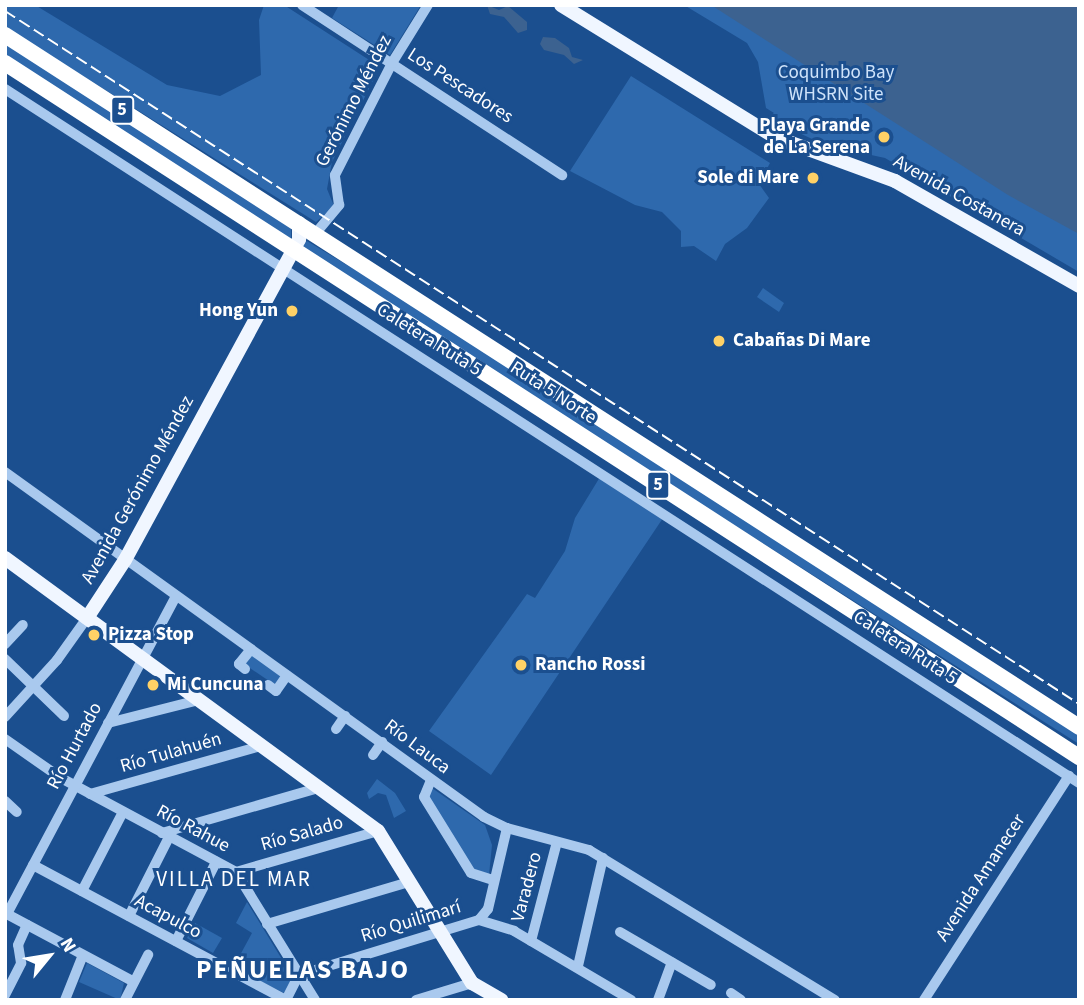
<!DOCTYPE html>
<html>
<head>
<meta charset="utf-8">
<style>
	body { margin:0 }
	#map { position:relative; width:1084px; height:1005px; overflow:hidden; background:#1b4f8f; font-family:"Source Sans 3",sans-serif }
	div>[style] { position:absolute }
	.green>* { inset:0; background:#2e69ad }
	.water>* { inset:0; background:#3c6290 }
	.minor>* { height:10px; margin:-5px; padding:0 5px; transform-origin:5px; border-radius:5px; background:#a9c9ee }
	.major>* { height:14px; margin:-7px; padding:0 7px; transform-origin:7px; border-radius:7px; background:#f0f6ff }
	.highway>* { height:16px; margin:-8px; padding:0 8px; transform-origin:8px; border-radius:8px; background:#fff }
	.rail>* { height:2px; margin-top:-1px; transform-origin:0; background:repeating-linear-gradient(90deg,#fff 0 12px,transparent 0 17px) }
	.dots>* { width:19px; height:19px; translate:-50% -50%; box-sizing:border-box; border:4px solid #1b4f8f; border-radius:50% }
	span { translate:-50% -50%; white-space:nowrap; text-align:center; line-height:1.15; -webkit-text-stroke:6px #1b4f8f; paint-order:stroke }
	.shield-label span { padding:2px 5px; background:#1b4f8f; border:2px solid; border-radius:5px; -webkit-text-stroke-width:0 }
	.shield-label { font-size:18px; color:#fff; font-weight:700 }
	.park-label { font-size:19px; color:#cfe3fa }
	.street-label { font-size:19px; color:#fff }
	.poi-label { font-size:19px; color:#fff; font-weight:700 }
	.right { translate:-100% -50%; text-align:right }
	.left { translate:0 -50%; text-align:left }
	.neighbourhood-label { font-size:21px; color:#fff; letter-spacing:2px }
	.district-label { font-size:26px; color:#fff; font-weight:700; letter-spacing:2px }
	.frame { position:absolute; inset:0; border:7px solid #fff; pointer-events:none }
	.north { position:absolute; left:14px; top:921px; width:70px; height:70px; -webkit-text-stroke:5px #1b4f8f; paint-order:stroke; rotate:60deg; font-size:19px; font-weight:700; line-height:28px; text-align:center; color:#fff }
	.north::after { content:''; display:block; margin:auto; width:24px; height:32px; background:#fff; clip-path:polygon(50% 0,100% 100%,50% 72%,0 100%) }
</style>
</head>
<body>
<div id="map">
	<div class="green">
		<div style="clip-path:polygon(5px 5px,35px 5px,167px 85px,220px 96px,261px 75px,259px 20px,264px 5px,284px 5px,380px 67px,332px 162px,327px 189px,334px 206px,316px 222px,5px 27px)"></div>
		<div style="clip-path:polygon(339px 5px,421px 5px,390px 55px,332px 18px)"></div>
		<div style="clip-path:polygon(684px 5px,814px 5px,1079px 162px,1079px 272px,885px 158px,825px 145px,767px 118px,774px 113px,766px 108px,758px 62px,747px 43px)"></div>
		<div style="clip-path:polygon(5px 41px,291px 228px,291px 239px,5px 57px)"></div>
		<div style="clip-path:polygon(631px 76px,770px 163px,759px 184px,769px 198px,747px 228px,725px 244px,716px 261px,694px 246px,681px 247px,681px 231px,662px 212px,635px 205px,570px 171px)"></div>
		<div style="clip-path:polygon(307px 241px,455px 330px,1079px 733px,1079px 744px,298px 248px)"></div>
		<div style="clip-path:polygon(763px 288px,784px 303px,779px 312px,757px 297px)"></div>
		<div style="clip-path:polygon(600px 477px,663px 518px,491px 775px,429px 731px,527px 594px,535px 598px,565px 551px,575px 518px)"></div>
		<div style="clip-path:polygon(251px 654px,282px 675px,275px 685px,244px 664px)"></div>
		<div style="clip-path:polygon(377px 779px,395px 793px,406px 811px,394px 818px,386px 795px,378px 793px,369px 799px,367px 793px)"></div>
		<div style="clip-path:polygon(432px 788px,485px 825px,492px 845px,489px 875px,474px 874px,427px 798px)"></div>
		<div style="clip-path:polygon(247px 902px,294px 979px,284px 993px,244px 973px,248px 962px,239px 957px,252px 933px,236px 923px)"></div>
		<div style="clip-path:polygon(195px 923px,222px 938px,213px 953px,187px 938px)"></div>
		<div style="clip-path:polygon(87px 963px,124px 983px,120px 1000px,79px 982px)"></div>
	</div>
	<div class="water">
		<div style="clip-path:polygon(487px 5px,499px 10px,508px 6px,527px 22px,527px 30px,518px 33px,504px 17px,490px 14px)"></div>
		<div style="clip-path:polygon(711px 5px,1079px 5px,1079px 234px,1008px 195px)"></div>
		<div style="clip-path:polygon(543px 37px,555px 38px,569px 48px,572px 57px,583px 60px,574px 64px,564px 55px,544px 50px,540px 44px)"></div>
	</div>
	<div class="minor">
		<div style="left:302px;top:5px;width:311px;rotate:33.2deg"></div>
		<div style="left:5px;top:89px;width:1279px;rotate:32.87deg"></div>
		<div style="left:315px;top:234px;width:38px;rotate:-50deg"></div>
		<div style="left:339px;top:205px;width:30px;rotate:-98deg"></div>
		<div style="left:335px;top:175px;width:126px;rotate:-63deg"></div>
		<div style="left:392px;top:63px;width:68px;rotate:-58.2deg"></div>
		<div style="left:5px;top:472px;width:590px;rotate:35.76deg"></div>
		<div style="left:484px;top:817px;width:25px;rotate:26deg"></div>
		<div style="left:507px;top:828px;width:85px;rotate:15deg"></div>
		<div style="left:589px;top:850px;width:288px;rotate:31.4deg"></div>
		<div style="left:5px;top:644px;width:26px;rotate:-47deg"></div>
		<div style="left:5px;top:659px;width:82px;rotate:44deg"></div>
		<div style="left:245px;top:669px;width:8px;rotate:-140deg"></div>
		<div style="left:239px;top:664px;width:19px;rotate:-51deg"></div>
		<div style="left:268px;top:685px;width:10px;rotate:37deg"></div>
		<div style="left:276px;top:691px;width:19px;rotate:-55deg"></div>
		<div style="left:5px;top:717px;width:77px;rotate:-47.6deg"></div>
		<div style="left:57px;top:660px;width:52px;rotate:-54.5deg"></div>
		<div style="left:108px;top:723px;width:94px;rotate:-14.2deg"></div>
		<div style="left:336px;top:729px;width:16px;rotate:-55deg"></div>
		<div style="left:5px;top:739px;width:68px;rotate:34.9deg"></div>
		<div style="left:61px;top:778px;width:199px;rotate:28.2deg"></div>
		<div style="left:236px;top:872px;width:150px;rotate:58.3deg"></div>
		<div style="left:373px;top:755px;width:16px;rotate:-55deg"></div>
		<div style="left:431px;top:780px;width:18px;rotate:112deg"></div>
		<div style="left:424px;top:797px;width:89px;rotate:58.3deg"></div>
		<div style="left:471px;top:873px;width:23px;rotate:18deg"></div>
		<div style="left:90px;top:794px;width:178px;rotate:-15.7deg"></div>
		<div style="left:5px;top:801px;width:16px;rotate:43deg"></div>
		<div style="left:162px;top:833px;width:162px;rotate:-16.1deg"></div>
		<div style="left:33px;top:865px;width:287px;rotate:28.1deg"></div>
		<div style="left:236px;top:872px;width:148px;rotate:-16.1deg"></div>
		<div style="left:82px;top:891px;width:89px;rotate:-62.6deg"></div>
		<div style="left:5px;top:913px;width:146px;rotate:28.1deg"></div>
		<div style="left:7px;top:914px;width:360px;rotate:-62deg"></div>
		<div style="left:129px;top:916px;width:89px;rotate:-63.1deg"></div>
		<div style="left:479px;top:920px;width:14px;rotate:-51deg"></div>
		<div style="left:488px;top:909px;width:83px;rotate:-76.8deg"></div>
		<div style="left:267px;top:924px;width:148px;rotate:-16.5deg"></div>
		<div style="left:620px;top:932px;width:105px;rotate:30.2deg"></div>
		<div style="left:176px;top:941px;width:89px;rotate:-63.1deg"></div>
		<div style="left:531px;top:941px;width:102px;rotate:-75.3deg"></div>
		<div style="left:578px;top:966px;width:111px;rotate:-77deg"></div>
		<div style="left:731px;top:993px;width:12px;rotate:35deg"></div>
		<div style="left:5px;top:995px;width:36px;rotate:-63deg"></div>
		<div style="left:21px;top:963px;width:18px;rotate:-99deg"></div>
		<div style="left:18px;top:945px;width:22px;rotate:-66deg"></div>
		<div style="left:65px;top:1000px;width:48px;rotate:-68.2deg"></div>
		<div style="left:125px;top:1000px;width:51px;rotate:-62.9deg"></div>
		<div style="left:286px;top:1000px;width:28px;rotate:-63deg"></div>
		<div style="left:299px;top:975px;width:188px;rotate:-17deg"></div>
		<div style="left:479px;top:920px;width:37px;rotate:17deg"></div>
		<div style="left:514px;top:931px;width:136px;rotate:30.5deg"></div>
		<div style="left:416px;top:1000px;width:59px;rotate:-16.9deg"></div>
		<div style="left:658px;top:1000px;width:40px;rotate:-69.8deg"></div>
		<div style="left:924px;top:1000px;width:267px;rotate:-57.1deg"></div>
	</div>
	<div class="major">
		<div style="left:561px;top:5px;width:251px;rotate:31.7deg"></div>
		<div style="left:775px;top:137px;width:128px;rotate:20.1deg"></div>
		<div style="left:895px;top:181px;width:212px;rotate:29.7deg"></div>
		<div style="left:5px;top:558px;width:462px;rotate:36.2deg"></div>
		<div style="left:378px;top:831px;width:179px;rotate:58.3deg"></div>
		<div style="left:472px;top:983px;width:34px;rotate:30deg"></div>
		<div style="left:87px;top:618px;width:69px;rotate:-56.8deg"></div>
		<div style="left:125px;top:560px;width:365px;rotate:-61.5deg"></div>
		<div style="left:299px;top:239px;width:16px;rotate:-90deg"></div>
	</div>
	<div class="highway">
		<div style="left:5px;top:35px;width:1278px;rotate:32.79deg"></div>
		<div style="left:5px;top:63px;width:1279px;rotate:32.87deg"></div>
	</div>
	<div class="rail">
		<div style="left:5px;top:11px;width:1278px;rotate:32.83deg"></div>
	</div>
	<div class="dots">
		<div style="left:884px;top:137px;background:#ffd166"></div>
		<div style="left:813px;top:178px;background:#ffd166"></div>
		<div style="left:292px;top:311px;background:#ffd166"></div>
		<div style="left:719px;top:341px;background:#ffd166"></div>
		<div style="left:94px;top:635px;background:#ffd166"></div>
		<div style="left:521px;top:665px;background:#ffd166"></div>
		<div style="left:153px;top:685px;background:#ffd166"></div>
	</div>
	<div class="shield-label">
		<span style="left:122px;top:110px">5</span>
		<span style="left:658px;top:485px">5</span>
	</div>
	<div class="park-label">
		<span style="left:836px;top:84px">Coquimbo Bay<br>WHSRN Site</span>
	</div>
	<div class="street-label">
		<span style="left:460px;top:86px;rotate:33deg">Los Pescadores</span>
		<span style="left:354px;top:101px;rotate:-63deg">Gerónimo Méndez</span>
		<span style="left:959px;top:196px;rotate:29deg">Avenida Costanera</span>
		<span style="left:429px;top:340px;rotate:32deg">Caletera Ruta 5</span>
		<span style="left:553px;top:393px;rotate:33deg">Ruta 5 Norte</span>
		<span style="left:138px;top:490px;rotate:-61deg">Avenida Gerónimo Méndez</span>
		<span style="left:905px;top:648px;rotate:33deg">Caletera Ruta 5</span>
		<span style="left:75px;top:746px;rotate:-62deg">Río Hurtado</span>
		<span style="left:417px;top:747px;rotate:37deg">Río Lauca</span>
		<span style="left:171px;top:753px;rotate:-16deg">Río Tulahuén</span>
		<span style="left:193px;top:829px;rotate:28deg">Río Rahue</span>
		<span style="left:302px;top:834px;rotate:-16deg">Río Salado</span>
		<span style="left:981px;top:878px;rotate:-57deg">Avenida Amanecer</span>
		<span style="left:527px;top:887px;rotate:-75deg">Varadero</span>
		<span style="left:168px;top:917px;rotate:28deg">Acapulco</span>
		<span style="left:411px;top:922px;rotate:-17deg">Río Quilimarí</span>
	</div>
	<div class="poi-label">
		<span class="right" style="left:870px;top:137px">Playa Grande<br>de La Serena</span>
		<span class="right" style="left:799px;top:178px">Sole di Mare</span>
		<span class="right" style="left:278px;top:311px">Hong Yun</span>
		<span class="left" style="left:733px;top:341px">Cabañas Di Mare</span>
		<span class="left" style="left:108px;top:635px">Pizza Stop</span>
		<span class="left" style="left:535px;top:665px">Rancho Rossi</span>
		<span class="left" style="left:167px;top:685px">Mi Cuncuna</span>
	</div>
	<div class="neighbourhood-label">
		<span style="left:234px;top:879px">VILLA DEL MAR</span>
	</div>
	<div class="district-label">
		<span style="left:303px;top:970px">PEÑUELAS BAJO</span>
	</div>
	<div class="frame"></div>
	<div class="north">N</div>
</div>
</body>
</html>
